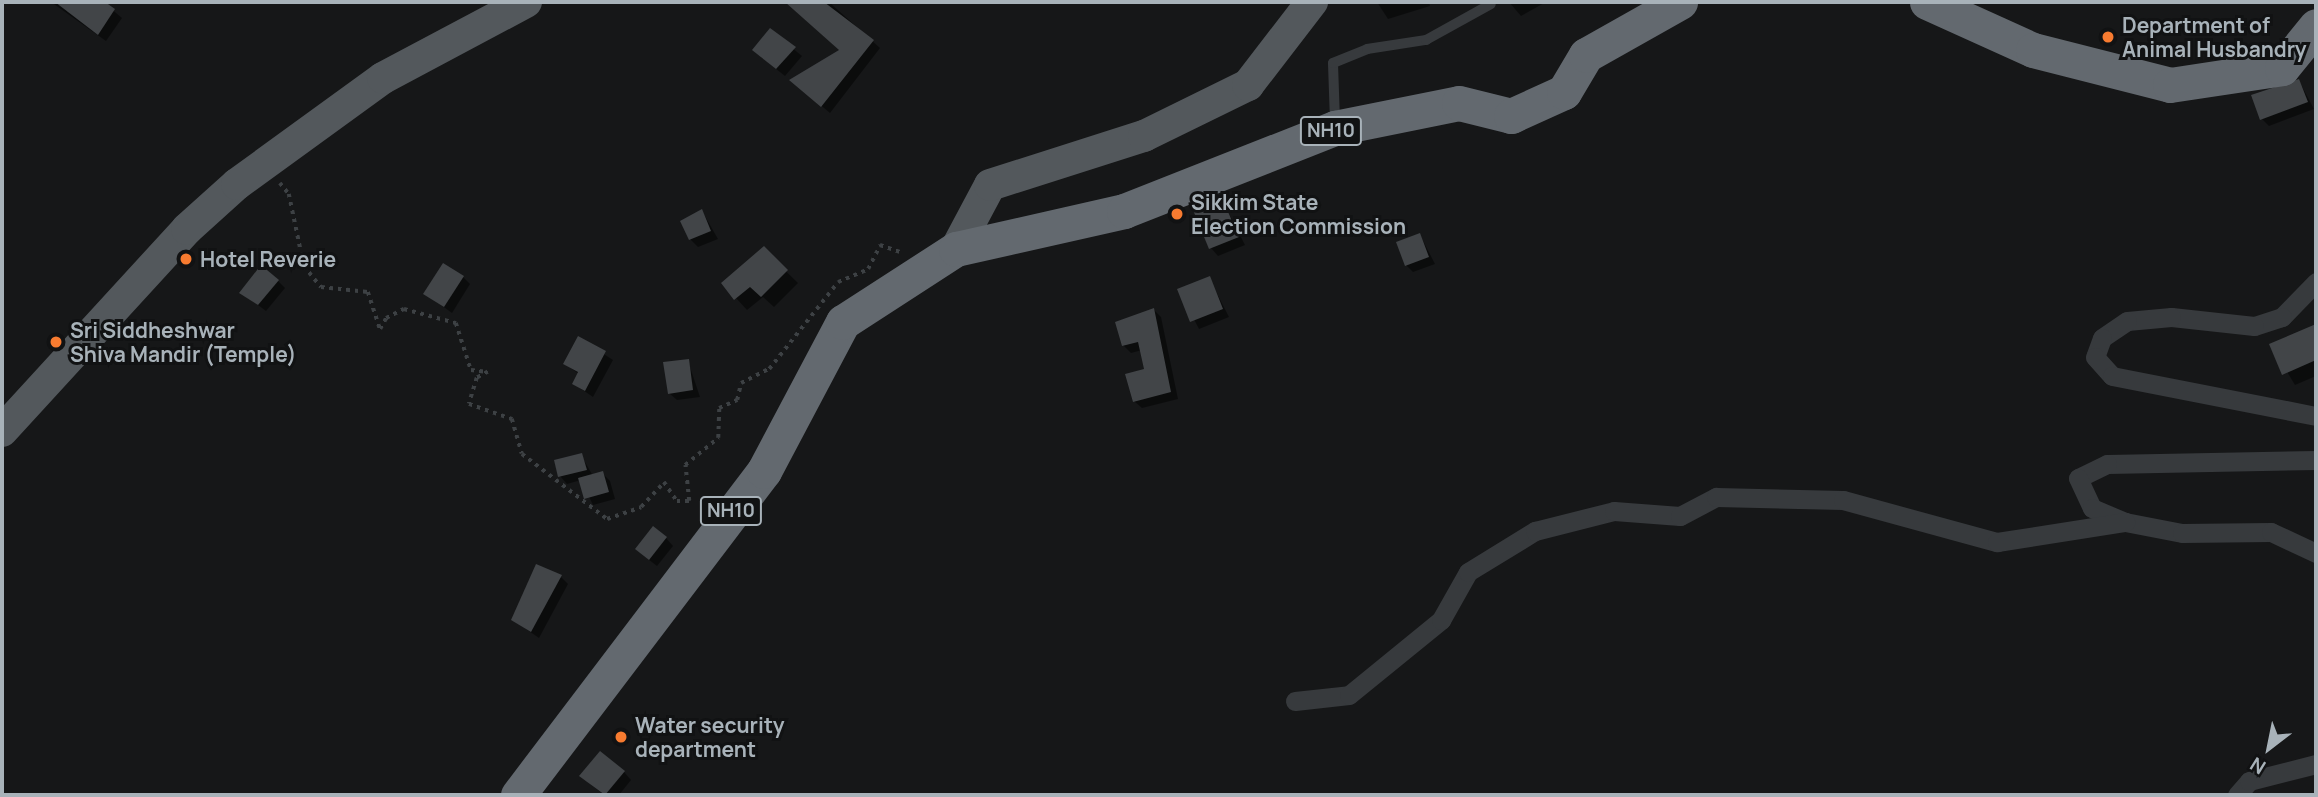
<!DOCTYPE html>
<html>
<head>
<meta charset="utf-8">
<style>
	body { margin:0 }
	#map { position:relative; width:2318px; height:797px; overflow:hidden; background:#161718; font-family:Manrope,sans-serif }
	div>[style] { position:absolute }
	.shadow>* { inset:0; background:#0007 }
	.building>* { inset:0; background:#424548 }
	.path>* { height:3.5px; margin-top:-1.75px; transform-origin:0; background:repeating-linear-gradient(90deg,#3d4144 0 3.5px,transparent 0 8.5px) }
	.lane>* { height:10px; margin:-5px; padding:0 5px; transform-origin:5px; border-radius:5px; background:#373a3d }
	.street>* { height:19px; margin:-9.5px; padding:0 9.5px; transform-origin:9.5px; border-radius:9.5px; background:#373a3d }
	.primary>* { height:32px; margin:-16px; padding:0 16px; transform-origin:16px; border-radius:16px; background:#53585c }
	.highway>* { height:35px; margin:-17.5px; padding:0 17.5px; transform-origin:17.5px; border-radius:17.5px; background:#63696f }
	.dots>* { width:19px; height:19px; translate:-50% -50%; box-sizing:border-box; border:4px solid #111213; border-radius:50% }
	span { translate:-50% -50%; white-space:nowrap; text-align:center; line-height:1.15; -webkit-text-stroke:6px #111213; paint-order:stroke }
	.shield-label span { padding:2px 5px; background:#111213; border:2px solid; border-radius:5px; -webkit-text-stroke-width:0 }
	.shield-label { font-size:19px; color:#a8b2b9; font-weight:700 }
	.poi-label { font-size:21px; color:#a8b2b9; font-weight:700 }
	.left { translate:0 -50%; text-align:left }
	.frame { position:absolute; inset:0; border:4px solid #a8b2b9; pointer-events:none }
	.north { position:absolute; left:2234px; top:713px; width:70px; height:70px; -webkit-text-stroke:5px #111213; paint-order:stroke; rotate:212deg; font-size:19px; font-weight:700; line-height:28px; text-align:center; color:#a8b2b9 }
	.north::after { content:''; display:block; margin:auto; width:24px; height:32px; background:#a8b2b9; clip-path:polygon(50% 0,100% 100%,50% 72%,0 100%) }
</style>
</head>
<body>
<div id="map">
	<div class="shadow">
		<div style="clip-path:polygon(51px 2px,103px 2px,122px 18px,106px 41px)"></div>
		<div style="clip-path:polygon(829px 2px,880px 48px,830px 113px,799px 87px,841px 51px,789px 3px)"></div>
		<div style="clip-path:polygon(1377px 2px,1429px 2px,1430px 6px,1388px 19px)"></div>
		<div style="clip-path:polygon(1509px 2px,1546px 2px,1521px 16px)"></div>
		<div style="clip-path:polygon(770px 30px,802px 56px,785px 76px,761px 57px)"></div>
		<div style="clip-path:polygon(2299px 81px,2314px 109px,2269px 126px,2262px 119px)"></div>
		<div style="clip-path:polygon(1222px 200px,1245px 245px,1218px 256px,1211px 248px)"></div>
		<div style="clip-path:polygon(702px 211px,718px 239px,698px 247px,690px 239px)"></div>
		<div style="clip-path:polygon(1420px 235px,1435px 264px,1413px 272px,1406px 265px)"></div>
		<div style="clip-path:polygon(763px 249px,798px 283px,774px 307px,763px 297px,747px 310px,736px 298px)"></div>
		<div style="clip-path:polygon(463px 277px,470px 284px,452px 313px,426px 294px)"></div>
		<div style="clip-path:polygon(1209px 278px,1229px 317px,1199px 329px,1179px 290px)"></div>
		<div style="clip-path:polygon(278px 281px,285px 288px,266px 311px,242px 293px)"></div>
		<div style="clip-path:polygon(1154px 310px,1161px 317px,1178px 399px,1142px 408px,1134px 401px,1147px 370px,1142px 350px,1131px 353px,1123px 345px)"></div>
		<div style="clip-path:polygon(2316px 326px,2316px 376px,2295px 385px,2271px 345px)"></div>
		<div style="clip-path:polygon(579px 338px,613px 360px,593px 397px,574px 384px,579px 374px,565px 364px)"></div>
		<div style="clip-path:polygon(688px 361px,700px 397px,677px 400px,669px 393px)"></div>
		<div style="clip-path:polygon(581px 455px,593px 476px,602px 473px,610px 481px,615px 499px,593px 505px,581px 480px,567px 484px,560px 476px)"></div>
		<div style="clip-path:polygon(666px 538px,673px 546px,657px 566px,644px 556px)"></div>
		<div style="clip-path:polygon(561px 577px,568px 584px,539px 638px,513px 620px)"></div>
		<div style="clip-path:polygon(624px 772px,631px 780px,619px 795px,604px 795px,589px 783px)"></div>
	</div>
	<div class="building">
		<div style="clip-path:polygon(55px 2px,105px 2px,115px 9px,98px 35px)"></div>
		<div style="clip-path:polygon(785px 2px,824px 2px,874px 40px,821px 107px,789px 80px,839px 50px)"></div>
		<div style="clip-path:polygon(770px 28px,796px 47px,776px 69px,752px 50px)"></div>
		<div style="clip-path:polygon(2299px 79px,2308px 102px,2260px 120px,2251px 95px)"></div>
		<div style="clip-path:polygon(1222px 198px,1239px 237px,1209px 249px,1193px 210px)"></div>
		<div style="clip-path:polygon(702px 209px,711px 231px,689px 240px,680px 221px)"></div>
		<div style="clip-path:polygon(1420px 233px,1429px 257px,1405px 266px,1396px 242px)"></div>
		<div style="clip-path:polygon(764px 246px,788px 270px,761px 297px,750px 287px,734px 300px,721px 283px)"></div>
		<div style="clip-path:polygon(443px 263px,464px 276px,444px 307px,423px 294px)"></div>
		<div style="clip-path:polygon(261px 265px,279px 280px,258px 305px,239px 293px)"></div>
		<div style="clip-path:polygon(1210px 276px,1223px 309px,1190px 322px,1177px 289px)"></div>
		<div style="clip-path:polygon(1154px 308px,1171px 392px,1133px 402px,1125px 374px,1144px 369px,1138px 342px,1122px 346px,1115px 322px)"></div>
		<div style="clip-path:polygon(2316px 324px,2316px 360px,2282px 375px,2269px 344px)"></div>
		<div style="clip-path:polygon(578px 336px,606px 351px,585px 391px,572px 384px,578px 372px,563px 364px)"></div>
		<div style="clip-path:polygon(689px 359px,693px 390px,668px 394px,663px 362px)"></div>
		<div style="clip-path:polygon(582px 453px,587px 470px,558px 477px,554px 460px)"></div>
		<div style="clip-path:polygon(603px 471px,609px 492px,584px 499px,578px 478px)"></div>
		<div style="clip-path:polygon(653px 526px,667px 537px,649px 560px,635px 549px)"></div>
		<div style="clip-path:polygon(536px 564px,562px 575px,531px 632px,511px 620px)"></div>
		<div style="clip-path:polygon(600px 751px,625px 771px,605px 795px,579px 776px)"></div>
	</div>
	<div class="path">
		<div style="left:280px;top:183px;width:14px;rotate:51deg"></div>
		<div style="left:289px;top:194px;width:74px;rotate:78.2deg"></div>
		<div style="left:304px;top:266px;width:27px;rotate:51deg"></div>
		<div style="left:321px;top:287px;width:47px;rotate:6.1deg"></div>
		<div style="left:368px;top:292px;width:39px;rotate:72deg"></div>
		<div style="left:380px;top:329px;width:13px;rotate:-61deg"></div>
		<div style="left:386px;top:318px;width:20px;rotate:-27deg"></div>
		<div style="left:404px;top:309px;width:54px;rotate:15.1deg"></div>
		<div style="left:456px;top:323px;width:49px;rotate:72.3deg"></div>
		<div style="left:471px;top:370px;width:17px;rotate:7deg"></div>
		<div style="left:488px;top:372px;width:13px;rotate:151deg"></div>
		<div style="left:477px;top:378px;width:27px;rotate:107deg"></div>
		<div style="left:469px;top:404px;width:46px;rotate:19.2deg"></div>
		<div style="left:512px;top:419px;width:36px;rotate:74deg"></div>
		<div style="left:522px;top:454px;width:107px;rotate:37.4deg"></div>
		<div style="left:607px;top:519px;width:36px;rotate:-19deg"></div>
		<div style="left:641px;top:507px;width:34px;rotate:-47deg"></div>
		<div style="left:664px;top:482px;width:23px;rotate:56deg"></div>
		<div style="left:677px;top:501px;width:12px"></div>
		<div style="left:689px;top:501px;width:36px;rotate:-96deg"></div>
		<div style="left:685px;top:465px;width:43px;rotate:-39.3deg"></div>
		<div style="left:718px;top:438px;width:30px;rotate:-88deg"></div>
		<div style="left:719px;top:408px;width:20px;rotate:-24deg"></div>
		<div style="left:737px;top:400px;width:17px;rotate:-77deg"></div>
		<div style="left:741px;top:383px;width:31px;rotate:-27deg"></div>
		<div style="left:769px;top:369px;width:111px;rotate:-51.6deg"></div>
		<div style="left:838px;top:282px;width:33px;rotate:-23deg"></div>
		<div style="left:868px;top:269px;width:27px;rotate:-63deg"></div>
		<div style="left:880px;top:245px;width:24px;rotate:19deg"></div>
	</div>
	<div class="lane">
		<div style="left:1335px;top:121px;width:58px;rotate:-92deg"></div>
		<div style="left:1333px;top:63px;width:37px;rotate:-22deg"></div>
		<div style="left:1367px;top:49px;width:60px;rotate:-8.7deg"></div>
		<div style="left:1426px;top:40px;width:74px;rotate:-29deg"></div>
	</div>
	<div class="street">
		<div style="left:2316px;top:282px;width:49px;rotate:134.2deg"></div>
		<div style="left:2282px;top:317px;width:29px;rotate:162deg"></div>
		<div style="left:2254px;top:326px;width:83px;rotate:-173.8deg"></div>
		<div style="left:2171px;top:317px;width:44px;rotate:174.8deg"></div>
		<div style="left:2127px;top:321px;width:30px;rotate:146deg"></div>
		<div style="left:2102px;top:338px;width:20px;rotate:110deg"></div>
		<div style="left:2095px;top:357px;width:25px;rotate:48deg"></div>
		<div style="left:2112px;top:376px;width:208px;rotate:11.1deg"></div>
		<div style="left:2316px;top:460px;width:209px;rotate:178.9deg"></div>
		<div style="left:2107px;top:464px;width:32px;rotate:154deg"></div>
		<div style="left:2078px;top:478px;width:33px;rotate:65deg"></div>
		<div style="left:2092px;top:508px;width:36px;rotate:23deg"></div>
		<div style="left:2125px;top:522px;width:58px;rotate:10.9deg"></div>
		<div style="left:2182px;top:533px;width:89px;rotate:-0.6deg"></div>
		<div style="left:2271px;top:532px;width:50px;rotate:25deg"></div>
		<div style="left:1295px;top:701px;width:54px;rotate:-6.3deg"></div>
		<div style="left:1349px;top:695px;width:119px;rotate:-39.2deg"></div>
		<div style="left:1441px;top:620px;width:55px;rotate:-60.6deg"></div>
		<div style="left:1468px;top:572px;width:79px;rotate:-31.5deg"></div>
		<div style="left:1535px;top:531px;width:81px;rotate:-14.2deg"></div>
		<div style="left:1614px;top:511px;width:66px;rotate:4.3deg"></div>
		<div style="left:1680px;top:516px;width:41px;rotate:-27.8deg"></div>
		<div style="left:1716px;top:497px;width:127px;rotate:1.4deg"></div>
		<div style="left:1843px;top:500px;width:160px;rotate:15.3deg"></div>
		<div style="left:1997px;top:542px;width:130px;rotate:-8.9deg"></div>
		<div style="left:2237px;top:795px;width:18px;rotate:-49deg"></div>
		<div style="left:2249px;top:781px;width:69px;rotate:-14.2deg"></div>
	</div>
	<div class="primary">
		<div style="left:956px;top:249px;width:72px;rotate:-62deg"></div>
		<div style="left:990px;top:185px;width:162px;rotate:-17.7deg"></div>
		<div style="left:1144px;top:136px;width:116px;rotate:-26.1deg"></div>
		<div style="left:1248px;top:85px;width:105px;rotate:-52.4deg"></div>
		<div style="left:2px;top:431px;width:274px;rotate:-47.5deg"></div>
		<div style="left:187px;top:229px;width:67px;rotate:-42deg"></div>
		<div style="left:237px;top:184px;width:180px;rotate:-36deg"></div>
		<div style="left:383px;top:78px;width:162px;rotate:-28deg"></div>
	</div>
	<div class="highway">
		<div style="left:1927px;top:2px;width:116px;rotate:24.4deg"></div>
		<div style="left:2033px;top:50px;width:141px;rotate:14.3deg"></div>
		<div style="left:2170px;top:85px;width:113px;rotate:-8.6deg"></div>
		<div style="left:2282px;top:68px;width:54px;rotate:-51deg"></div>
		<div style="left:518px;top:795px;width:407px;rotate:-52.8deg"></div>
		<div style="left:764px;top:471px;width:169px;rotate:-62.1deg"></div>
		<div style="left:843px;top:322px;width:135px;rotate:-32.9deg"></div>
		<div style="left:956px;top:249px;width:172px;rotate:-12.7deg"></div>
		<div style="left:1124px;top:211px;width:227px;rotate:-21.5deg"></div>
		<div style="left:1335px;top:128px;width:126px;rotate:-11.4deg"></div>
		<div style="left:1459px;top:103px;width:54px;rotate:14deg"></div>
		<div style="left:1511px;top:116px;width:58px;rotate:-24.4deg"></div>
		<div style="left:1564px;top:92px;width:43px;rotate:-59.3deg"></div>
		<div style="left:1586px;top:55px;width:108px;rotate:-29.4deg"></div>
	</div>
	<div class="dots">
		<div style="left:2108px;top:37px;background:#f77b30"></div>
		<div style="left:1177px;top:214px;background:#f77b30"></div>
		<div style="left:186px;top:259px;background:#f77b30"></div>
		<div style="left:56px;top:342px;background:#f77b30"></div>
		<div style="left:621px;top:737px;background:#f77b30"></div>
	</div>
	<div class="shield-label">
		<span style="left:1331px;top:131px">NH10</span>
		<span style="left:731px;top:511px">NH10</span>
	</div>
	<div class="poi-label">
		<span class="left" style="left:2122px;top:37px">Department of<br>Animal Husbandry</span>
		<span class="left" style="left:1191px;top:214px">Sikkim State<br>Election Commission</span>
		<span class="left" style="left:200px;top:259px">Hotel Reverie</span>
		<span class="left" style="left:70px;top:342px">Sri Siddheshwar<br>Shiva Mandir (Temple)</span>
		<span class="left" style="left:635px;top:737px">Water security<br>department</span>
	</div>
	<div class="frame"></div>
	<div class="north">N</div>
</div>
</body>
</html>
